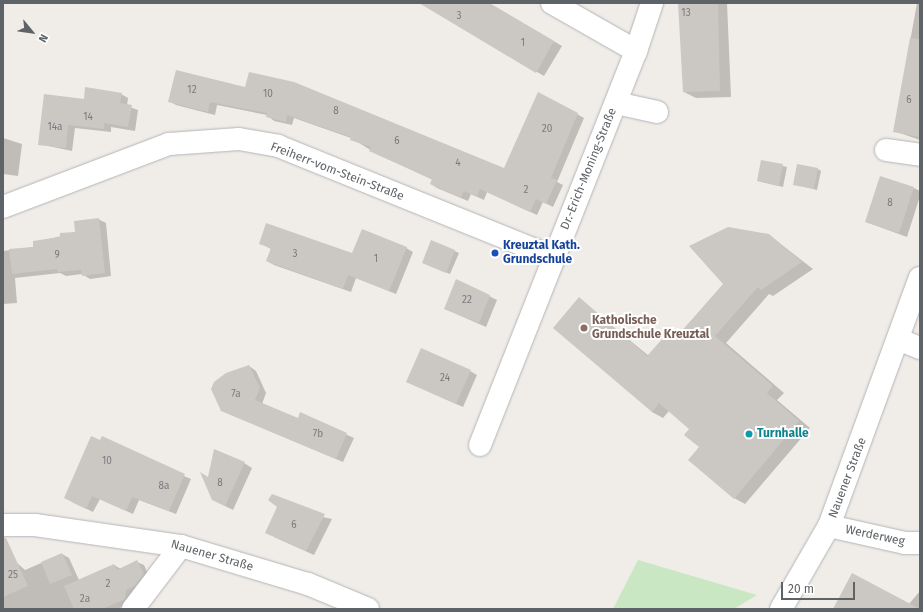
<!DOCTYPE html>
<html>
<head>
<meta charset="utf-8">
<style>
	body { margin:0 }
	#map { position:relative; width:923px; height:612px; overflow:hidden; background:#f0ece7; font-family:"Fira Sans",sans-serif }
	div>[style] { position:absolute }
	.green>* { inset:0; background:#c9e7c3 }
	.shadow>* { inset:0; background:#0003 }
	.building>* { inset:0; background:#cbc7c3 }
	.roads { filter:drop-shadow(0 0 1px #b2b5b9) drop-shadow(0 0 1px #b2b5b9) }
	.minor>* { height:22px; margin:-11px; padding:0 11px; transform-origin:11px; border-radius:11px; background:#fff }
	.dots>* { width:11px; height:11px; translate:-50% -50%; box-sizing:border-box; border:2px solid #fff; border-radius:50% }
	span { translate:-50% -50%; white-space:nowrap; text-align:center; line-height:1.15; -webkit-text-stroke:4px #fff; paint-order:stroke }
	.number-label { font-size:10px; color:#797c7e }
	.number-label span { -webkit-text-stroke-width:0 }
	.street-label { font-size:12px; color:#5e6367 }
	.transit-label { font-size:12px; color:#164399; font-weight:700 }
	.left { translate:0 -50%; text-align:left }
	.education-label { font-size:12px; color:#785e54; font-weight:700 }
	.culture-label { font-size:12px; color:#0d838f; font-weight:700 }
	.frame { position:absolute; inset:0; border:4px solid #5e6367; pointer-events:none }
	.north { position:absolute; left:12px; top:12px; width:40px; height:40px; -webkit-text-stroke:3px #fff; paint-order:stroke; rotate:119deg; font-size:11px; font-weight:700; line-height:16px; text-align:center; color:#5e6367 }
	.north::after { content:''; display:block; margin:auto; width:14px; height:18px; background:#5e6367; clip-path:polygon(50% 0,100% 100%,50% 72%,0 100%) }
	.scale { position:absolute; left:781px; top:582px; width:74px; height:18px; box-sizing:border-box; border:2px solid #5e6367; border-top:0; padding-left:5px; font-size:12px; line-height:14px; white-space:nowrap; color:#5e6367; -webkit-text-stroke:3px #fff; paint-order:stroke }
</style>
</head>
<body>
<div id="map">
	<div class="green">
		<div style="clip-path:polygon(638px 560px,757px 595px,734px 609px,613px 609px)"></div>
	</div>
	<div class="shadow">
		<div style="clip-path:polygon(420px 3px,489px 3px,562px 46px,544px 76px)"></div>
		<div style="clip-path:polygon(682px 3px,727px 3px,731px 97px,696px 98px,684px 92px)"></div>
		<div style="clip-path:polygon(917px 3px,920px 3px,920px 140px,894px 131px)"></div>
		<div style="clip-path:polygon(177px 71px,505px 169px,577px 114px,584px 118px,557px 182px,563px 185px,553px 207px,543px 202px,537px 215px,487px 192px,484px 200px,471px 194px,468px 201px,437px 188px,431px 184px,433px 180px,377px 154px,351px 138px,294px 118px,292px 125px,274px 121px,267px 115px,217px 105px,215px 115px,176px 105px,169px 101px)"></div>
		<div style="clip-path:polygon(121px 94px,128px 98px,127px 106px,138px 110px,135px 131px,111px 127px,111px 132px,75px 128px,72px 151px,39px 144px,85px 100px)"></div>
		<div style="clip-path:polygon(3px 138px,22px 144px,18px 176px,3px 174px)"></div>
		<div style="clip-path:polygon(762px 161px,787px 167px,783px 187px,758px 181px)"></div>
		<div style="clip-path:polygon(818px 169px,821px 171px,817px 190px,794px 184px)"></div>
		<div style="clip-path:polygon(914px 188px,920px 191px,920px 196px,907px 237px,866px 222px)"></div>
		<div style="clip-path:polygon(98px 219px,106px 223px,111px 276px,90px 279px,82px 274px,66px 276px,60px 273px,15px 278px,17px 303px,3px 304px,3px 251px,34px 247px,34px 242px,76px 233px)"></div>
		<div style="clip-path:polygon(769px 235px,813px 269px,773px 296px,769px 294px,726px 343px,784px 393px,777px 400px,810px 428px,745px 504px,734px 498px,691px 429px,669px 411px,663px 418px,652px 412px,579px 299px,649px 356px,680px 333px)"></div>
		<div style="clip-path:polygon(432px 241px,459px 253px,450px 274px,427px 264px)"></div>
		<div style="clip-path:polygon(260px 243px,353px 254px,406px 248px,413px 252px,396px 294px,356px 278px,351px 292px,274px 265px,267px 261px,271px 249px)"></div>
		<div style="clip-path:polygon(489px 296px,497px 300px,486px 327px,445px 309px)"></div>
		<div style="clip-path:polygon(249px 366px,256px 371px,266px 393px,262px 404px,298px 420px,301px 414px,354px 438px,343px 462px,229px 414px)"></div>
		<div style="clip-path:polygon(470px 371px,477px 375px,463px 407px,407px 382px)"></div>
		<div style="clip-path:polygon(101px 442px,191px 479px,176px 514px,139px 500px,133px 514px,100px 499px,93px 512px,72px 502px)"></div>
		<div style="clip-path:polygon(244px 463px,252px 468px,233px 510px,213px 500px,209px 478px)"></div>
		<div style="clip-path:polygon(278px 507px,332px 519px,314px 555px,274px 537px)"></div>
		<div style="clip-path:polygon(62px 554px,69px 558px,79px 580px,114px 565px,121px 569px,137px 562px,144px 565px,150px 579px,131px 603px,117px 609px,3px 609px,3px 568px,16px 562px,25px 570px)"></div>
		<div style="clip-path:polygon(920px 591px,920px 609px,843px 609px,909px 604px)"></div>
	</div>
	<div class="building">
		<div style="clip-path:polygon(419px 3px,489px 3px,554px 41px,536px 73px)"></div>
		<div style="clip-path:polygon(678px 3px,718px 3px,720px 91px,683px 92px)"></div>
		<div style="clip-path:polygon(910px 38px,920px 39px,920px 137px,893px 132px)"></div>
		<div style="clip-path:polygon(176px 70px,245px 87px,249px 72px,294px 82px,504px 168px,538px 92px,578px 113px,551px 178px,557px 180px,546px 204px,536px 199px,530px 212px,480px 189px,477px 197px,464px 191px,461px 198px,430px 184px,432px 179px,369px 151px,371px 147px,350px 140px,351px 137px,287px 115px,286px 122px,266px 117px,267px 113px,210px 102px,208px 112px,168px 102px)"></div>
		<div style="clip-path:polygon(85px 87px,122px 93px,120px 103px,132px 105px,128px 127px,104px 123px,104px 129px,68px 125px,66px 148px,38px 145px,44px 94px,84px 99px)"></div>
		<div style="clip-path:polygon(761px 160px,783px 164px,779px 186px,757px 181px)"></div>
		<div style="clip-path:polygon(797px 164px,818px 168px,814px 189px,793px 185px)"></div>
		<div style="clip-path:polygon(880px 176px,914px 187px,899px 233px,865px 222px)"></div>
		<div style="clip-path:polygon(99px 218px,105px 273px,82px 276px,81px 270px,58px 272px,57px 269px,12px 274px,9px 249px,33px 247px,33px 241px,60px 237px,60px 233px,75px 232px,74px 221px)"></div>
		<div style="clip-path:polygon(266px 223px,352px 253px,362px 229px,407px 247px,389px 291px,348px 275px,343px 289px,266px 261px,271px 248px,259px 244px)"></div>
		<div style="clip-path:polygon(728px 227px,769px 234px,802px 262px,761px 290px,758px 287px,715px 336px,773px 386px,767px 393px,799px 421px,734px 499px,688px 460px,699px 447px,684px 435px,689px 429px,659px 403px,652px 412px,553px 328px,579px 297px,647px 356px,672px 328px,680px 333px,723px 284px,689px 246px)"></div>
		<div style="clip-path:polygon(431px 240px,455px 250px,446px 273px,422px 263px)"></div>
		<div style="clip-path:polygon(456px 279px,490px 295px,479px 323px,444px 309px)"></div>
		<div style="clip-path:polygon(421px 348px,471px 370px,456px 404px,406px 382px)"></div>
		<div style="clip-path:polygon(249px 365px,260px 388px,255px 400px,298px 418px,300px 412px,347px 433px,336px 459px,221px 411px,211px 389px,214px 382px,226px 373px)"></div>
		<div style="clip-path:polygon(91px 436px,100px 440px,102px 436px,185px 474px,169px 511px,132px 497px,126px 511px,92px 496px,86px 509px,64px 498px)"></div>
		<div style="clip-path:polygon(214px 449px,245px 462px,225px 506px,212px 500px,200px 472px,208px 477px)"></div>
		<div style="clip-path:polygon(272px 494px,325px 514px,306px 551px,265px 533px,277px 507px,268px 500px)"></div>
		<div style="clip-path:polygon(3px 538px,6px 538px,28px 586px,3px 597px)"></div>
		<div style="clip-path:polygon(62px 553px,72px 575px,50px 584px,41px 562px)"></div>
		<div style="clip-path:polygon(137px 560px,144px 574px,135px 586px,126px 590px,125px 599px,102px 609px,74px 609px,64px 586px,114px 564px,117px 570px)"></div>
		<div style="clip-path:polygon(852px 573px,920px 609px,833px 609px)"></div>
	</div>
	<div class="roads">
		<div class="minor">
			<div style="left:552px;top:3px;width:97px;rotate:29.7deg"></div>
			<div style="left:616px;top:103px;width:42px;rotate:12.4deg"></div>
			<div style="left:886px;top:150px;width:34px;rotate:8deg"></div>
			<div style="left:3px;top:207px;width:178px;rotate:-20.8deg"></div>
			<div style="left:169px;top:144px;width:70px;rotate:-4.1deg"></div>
			<div style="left:239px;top:139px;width:40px;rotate:10deg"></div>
			<div style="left:278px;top:146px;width:297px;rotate:22deg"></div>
			<div style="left:900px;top:340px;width:22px;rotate:22deg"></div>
			<div style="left:480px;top:445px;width:424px;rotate:-68.4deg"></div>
			<div style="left:636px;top:51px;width:51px;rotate:-71.6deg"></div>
			<div style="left:3px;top:525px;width:32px"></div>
			<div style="left:35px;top:525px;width:148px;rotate:8.2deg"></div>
			<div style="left:181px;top:546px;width:133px;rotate:16.7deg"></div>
			<div style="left:308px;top:584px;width:65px;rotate:22.6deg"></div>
			<div style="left:829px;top:526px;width:78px;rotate:12.6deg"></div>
			<div style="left:905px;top:543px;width:15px"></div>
			<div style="left:133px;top:609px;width:79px;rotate:-52.7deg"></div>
			<div style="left:781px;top:609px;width:96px;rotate:-60deg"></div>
			<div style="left:829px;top:526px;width:264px;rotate:-69.9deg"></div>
		</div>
	</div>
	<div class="dots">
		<div style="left:495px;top:253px;background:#1a4fb4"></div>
		<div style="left:584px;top:328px;background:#8d6e63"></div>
		<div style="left:749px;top:434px;background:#0f9aa8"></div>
	</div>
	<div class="number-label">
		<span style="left:686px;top:14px">13</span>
		<span style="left:459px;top:17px">3</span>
		<span style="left:523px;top:44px">1</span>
		<span style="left:192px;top:91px">12</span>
		<span style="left:268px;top:95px">10</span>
		<span style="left:909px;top:101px">6</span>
		<span style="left:336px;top:112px">8</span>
		<span style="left:88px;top:118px">14</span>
		<span style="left:55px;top:128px">14a</span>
		<span style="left:547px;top:130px">20</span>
		<span style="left:397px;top:142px">6</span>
		<span style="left:458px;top:164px">4</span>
		<span style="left:526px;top:191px">2</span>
		<span style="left:890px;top:204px">8</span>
		<span style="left:295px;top:255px">3</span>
		<span style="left:57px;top:256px">9</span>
		<span style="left:376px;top:260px">1</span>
		<span style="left:467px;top:301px">22</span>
		<span style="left:445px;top:379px">24</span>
		<span style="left:236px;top:395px">7a</span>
		<span style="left:318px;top:435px">7b</span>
		<span style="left:107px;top:462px">10</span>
		<span style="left:220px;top:484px">8</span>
		<span style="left:164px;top:487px">8a</span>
		<span style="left:294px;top:526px">6</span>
		<span style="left:13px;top:576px">25</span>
		<span style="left:108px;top:585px">2</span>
		<span style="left:85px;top:600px">2a</span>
	</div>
	<div class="street-label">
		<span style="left:589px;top:169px;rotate:-68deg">Dr.-Erich-Moning-Straße</span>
		<span style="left:337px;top:172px;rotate:21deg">Freiherr-vom-Stein-Straße</span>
		<span style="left:848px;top:478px;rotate:-69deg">Nauener Straße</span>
		<span style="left:875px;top:536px;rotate:12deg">Werderweg</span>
		<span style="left:212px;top:556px;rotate:16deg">Nauener Straße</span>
	</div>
	<div class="transit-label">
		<span class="left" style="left:503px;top:253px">Kreuztal Kath.<br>Grundschule</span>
	</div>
	<div class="education-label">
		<span class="left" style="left:592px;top:328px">Katholische<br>Grundschule Kreuztal</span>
	</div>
	<div class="culture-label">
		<span class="left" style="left:757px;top:434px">Turnhalle</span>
	</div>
	<div class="frame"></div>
	<div class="north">N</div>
	<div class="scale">20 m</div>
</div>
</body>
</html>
